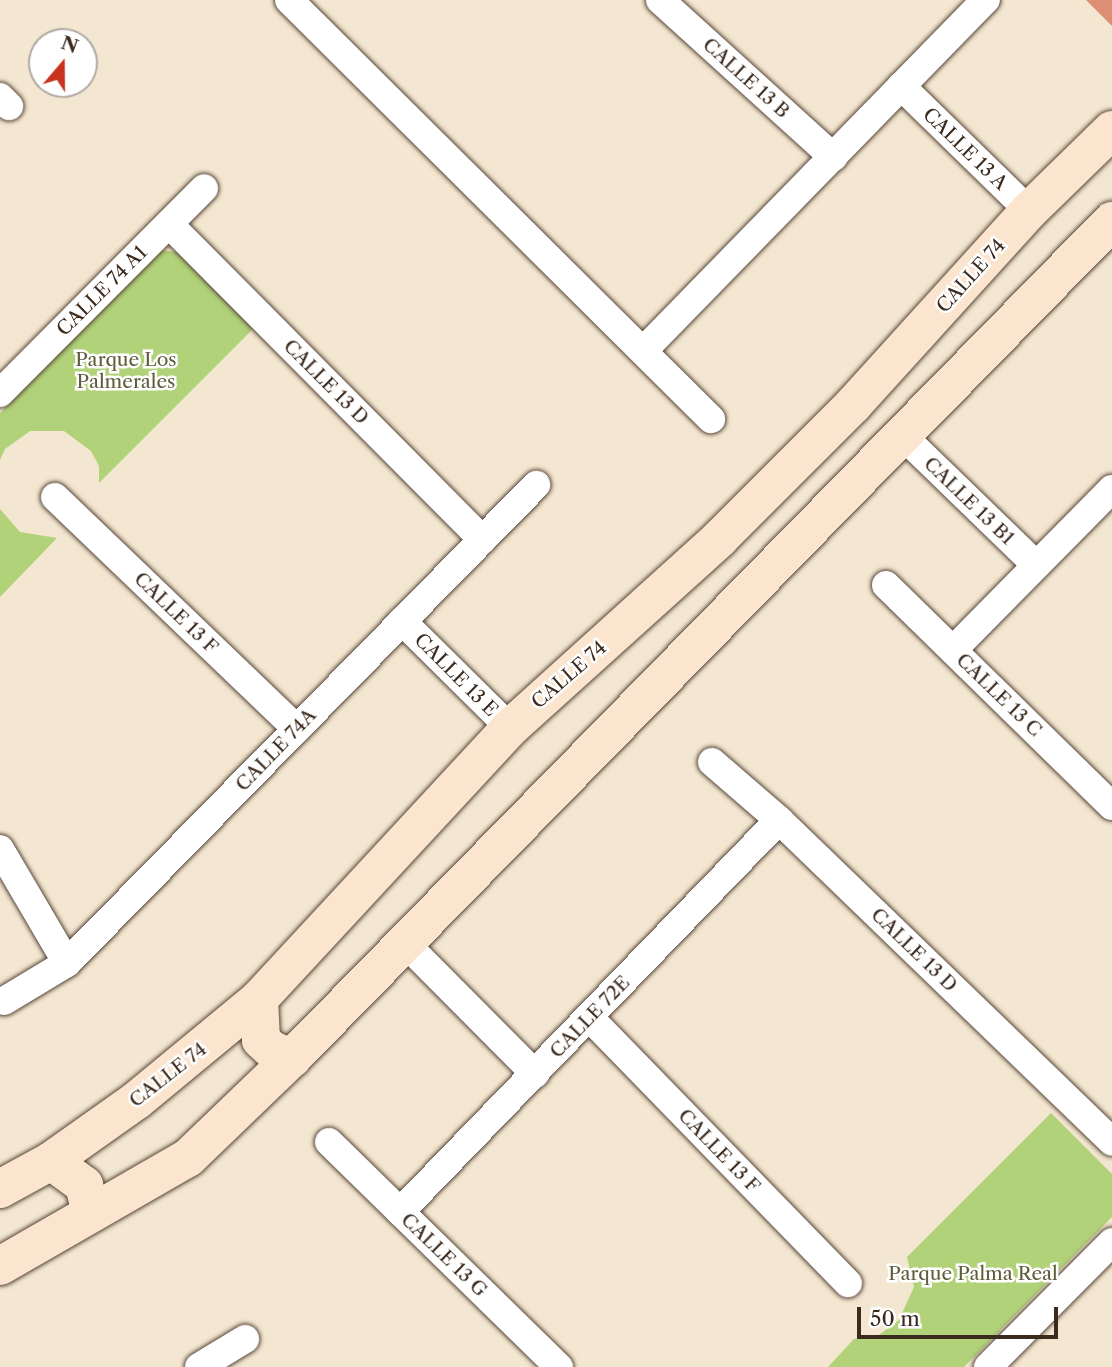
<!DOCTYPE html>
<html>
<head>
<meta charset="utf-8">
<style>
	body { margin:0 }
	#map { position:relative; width:1112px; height:1367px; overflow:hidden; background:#f4e7d1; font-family:"Libre Caslon Text",serif }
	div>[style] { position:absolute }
	.green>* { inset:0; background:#b1d279 }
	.building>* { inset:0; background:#dc8f73 }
	.roads { filter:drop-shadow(0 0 2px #574639) drop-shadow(0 0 2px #574639) }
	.minor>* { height:28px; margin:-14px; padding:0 14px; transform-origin:14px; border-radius:14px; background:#fff }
	.secondary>* { height:38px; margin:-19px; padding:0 19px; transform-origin:19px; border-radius:19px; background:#fbe5cf }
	span { translate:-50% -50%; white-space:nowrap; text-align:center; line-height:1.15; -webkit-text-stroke:5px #fff; paint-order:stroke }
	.street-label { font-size:19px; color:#3b2a1e }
	.park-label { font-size:19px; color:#5e5c39 }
	.north { position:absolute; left:28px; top:28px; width:70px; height:70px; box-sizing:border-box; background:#fff; border:2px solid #b1aaa5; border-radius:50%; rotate:20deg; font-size:19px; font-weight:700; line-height:28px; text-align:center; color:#3b2a1e }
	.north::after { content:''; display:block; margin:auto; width:24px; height:32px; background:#c8321e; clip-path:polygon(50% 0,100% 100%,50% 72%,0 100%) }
	.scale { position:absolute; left:857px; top:1307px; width:201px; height:32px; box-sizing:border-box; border:4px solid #3b2a1e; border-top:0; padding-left:9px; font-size:21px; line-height:24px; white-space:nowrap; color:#3b2a1e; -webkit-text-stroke:5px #fff; paint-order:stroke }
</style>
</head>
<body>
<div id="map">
	<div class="green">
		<div style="clip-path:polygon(160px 250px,177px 252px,253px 329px,99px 483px,99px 466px,91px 451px,64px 431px,30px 431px,5px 449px,0 460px,0 413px)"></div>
		<div style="clip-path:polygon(0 509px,20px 532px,57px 538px,0 597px)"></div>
		<div style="clip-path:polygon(1051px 1113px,1112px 1174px,1112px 1217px,964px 1367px,828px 1367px,854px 1339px,879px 1335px,899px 1320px,914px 1287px,907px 1257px)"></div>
	</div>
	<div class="building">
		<div style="clip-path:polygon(1086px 0,1112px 0,1112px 26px)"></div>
	</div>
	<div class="roads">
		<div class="minor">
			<div style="left:289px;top:0;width:595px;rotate:44.8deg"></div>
			<div style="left:660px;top:0;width:234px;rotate:42.2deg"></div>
			<div style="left:901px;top:86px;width:179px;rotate:44.3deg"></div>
			<div style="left:0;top:97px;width:13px;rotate:45deg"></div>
			<div style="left:169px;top:224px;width:445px;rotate:45.2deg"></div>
			<div style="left:643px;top:351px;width:491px;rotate:-45.7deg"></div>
			<div style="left:0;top:393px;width:289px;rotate:-45.1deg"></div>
			<div style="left:904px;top:437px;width:182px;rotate:44.1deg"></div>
			<div style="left:55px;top:497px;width:335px;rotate:43.8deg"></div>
			<div style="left:886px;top:585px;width:316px;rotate:44.4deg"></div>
			<div style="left:402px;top:621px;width:152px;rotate:44.7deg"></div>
			<div style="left:953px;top:650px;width:226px;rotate:-45.4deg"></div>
			<div style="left:712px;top:762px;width:89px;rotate:40.9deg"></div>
			<div style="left:779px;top:820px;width:463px;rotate:44deg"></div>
			<div style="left:0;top:849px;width:132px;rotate:59.6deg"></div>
			<div style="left:404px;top:942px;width:186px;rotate:45.2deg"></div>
			<div style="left:4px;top:1001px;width:74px;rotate:-31.1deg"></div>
			<div style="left:67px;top:963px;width:670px;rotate:-45.54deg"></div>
			<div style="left:590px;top:1018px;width:370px;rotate:45.8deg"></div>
			<div style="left:329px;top:1142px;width:322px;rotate:44.4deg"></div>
			<div style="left:400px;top:1212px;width:545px;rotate:-45.97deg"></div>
			<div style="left:199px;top:1367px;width:54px;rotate:-31.3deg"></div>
			<div style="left:988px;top:1367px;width:176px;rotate:-45.2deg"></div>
		</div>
		<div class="secondary">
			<div style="left:259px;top:999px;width:41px;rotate:87.2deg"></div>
			<div style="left:261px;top:1040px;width:15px;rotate:42deg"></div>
			<div style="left:272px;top:1050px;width:22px;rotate:22deg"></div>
			<div style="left:51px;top:1161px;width:41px;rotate:36deg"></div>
			<div style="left:84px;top:1185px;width:29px;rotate:76deg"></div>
			<div style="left:0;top:1189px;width:58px;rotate:-28.8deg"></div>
			<div style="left:51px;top:1161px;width:105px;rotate:-35.3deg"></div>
			<div style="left:137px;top:1100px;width:158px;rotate:-39.6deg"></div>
			<div style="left:259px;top:999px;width:369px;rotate:-47.2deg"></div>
			<div style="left:510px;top:728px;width:283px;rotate:-42.1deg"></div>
			<div style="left:720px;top:538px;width:188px;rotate:-45deg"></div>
			<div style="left:853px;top:405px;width:262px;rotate:-47.8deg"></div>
			<div style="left:1029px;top:211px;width:116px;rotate:-44.3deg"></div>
			<div style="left:0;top:1266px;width:217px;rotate:-29.9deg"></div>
			<div style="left:188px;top:1158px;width:144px;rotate:-43.9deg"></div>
			<div style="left:292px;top:1058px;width:1172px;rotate:-45.59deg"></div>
		</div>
	</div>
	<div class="street-label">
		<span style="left:746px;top:78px;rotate:42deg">CALLE 13 B</span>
		<span style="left:965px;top:149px;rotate:44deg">CALLE 13 A</span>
		<span style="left:971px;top:276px;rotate:-48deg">CALLE 74</span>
		<span style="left:102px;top:291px;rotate:-45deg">CALLE 74 A1</span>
		<span style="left:326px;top:382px;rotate:45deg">CALLE 13 D</span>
		<span style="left:969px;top:501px;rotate:44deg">CALLE 13 B1</span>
		<span style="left:176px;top:613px;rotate:44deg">CALLE 13 F</span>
		<span style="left:456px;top:675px;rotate:45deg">CALLE 13 E</span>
		<span style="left:569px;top:675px;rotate:-41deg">CALLE 74</span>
		<span style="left:999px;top:695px;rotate:44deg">CALLE 13 C</span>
		<span style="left:276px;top:750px;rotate:-46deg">CALLE 74A</span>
		<span style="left:914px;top:950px;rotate:44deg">CALLE 13 D</span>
		<span style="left:590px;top:1017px;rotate:-46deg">CALLE 72E</span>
		<span style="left:168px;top:1075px;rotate:-38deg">CALLE 74</span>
		<span style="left:719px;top:1151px;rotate:46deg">CALLE 13 F</span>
		<span style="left:444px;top:1255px;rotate:44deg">CALLE 13 G</span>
	</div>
	<div class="park-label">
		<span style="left:126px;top:371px">Parque Los<br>Palmerales</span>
		<span style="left:973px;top:1274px">Parque Palma Real</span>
	</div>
	<div class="north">N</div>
	<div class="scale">50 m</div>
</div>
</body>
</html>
